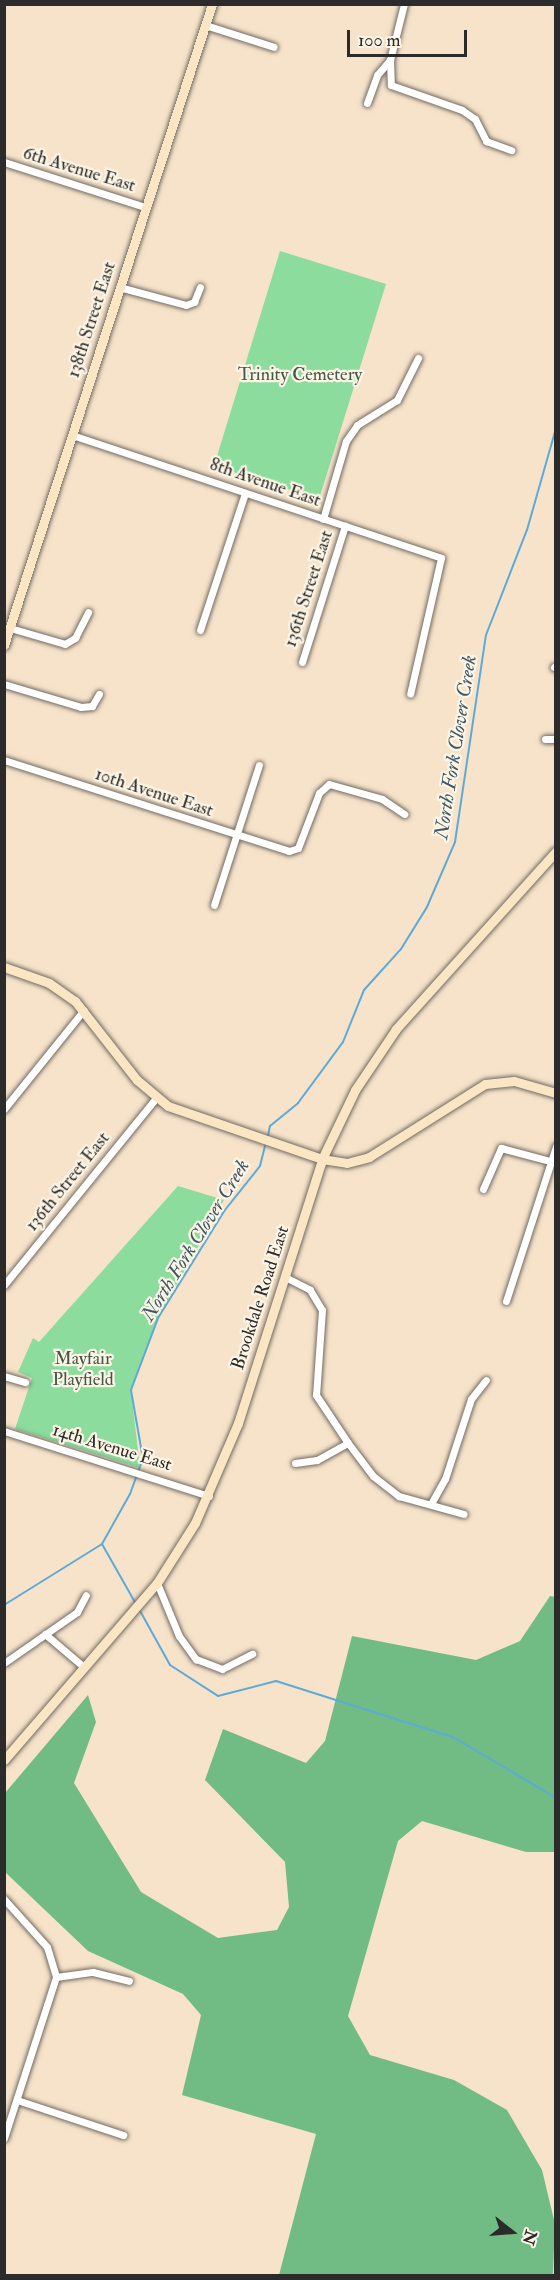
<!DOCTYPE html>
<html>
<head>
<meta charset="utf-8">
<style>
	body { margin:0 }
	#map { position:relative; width:560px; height:2280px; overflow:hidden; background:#f7e3ca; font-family:"IM FELL Double Pica",serif }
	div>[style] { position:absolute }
	.green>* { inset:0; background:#8bdc9d }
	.forest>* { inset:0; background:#70bc84 }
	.stream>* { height:2px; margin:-1px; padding:0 1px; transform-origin:1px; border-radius:1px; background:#5daad6 }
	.roads { filter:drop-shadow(0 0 2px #726b63) drop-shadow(0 0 2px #726b63) }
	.street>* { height:7px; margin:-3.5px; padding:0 3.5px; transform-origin:3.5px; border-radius:3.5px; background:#fff }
	.secondary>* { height:9px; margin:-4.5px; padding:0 4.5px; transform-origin:4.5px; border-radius:4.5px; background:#fbe6c4 }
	span { translate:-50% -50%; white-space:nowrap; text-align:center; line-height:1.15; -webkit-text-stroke:4.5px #fcf5e5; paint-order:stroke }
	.street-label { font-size:18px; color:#2b2b2b }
	.park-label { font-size:18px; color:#435748 }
	.water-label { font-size:20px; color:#3c5767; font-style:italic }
	.frame { position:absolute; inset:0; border:6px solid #2b2b2b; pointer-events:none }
	.north { position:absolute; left:482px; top:2202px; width:60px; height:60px; -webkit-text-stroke:4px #fcf5e5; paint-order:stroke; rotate:107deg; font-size:16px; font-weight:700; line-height:24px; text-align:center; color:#2b2b2b }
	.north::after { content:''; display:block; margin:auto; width:21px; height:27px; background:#2b2b2b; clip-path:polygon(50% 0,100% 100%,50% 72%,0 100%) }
	.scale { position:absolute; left:347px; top:30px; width:120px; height:27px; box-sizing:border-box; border:3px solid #2b2b2b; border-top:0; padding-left:8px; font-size:18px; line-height:21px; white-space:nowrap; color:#2b2b2b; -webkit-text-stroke:4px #fcf5e5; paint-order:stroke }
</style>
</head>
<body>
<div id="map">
	<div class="green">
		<div style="clip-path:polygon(280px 251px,386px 284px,319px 499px,214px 466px)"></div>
		<div style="clip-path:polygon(178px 1186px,224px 1200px,158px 1318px,131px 1390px,140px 1468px,15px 1429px,32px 1378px,18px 1372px,33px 1338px,39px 1342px)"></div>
	</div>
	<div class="forest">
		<div style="clip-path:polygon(550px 1596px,556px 1597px,555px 1852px,526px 1852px,422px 1821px,398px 1841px,348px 2016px,370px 2055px,454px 2080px,507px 2110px,542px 2170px,555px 2224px,553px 2275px,279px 2275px,316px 2134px,182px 2095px,201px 2015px,183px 1994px,88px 1951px,5px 1872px,5px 1793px,88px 1695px,96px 1722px,74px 1783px,141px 1892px,218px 1938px,277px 1930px,289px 1907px,285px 1862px,205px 1780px,223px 1729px,306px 1763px,325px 1741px,352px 1636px,476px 1660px,520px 1641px)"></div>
	</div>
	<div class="stream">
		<div style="left:268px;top:1136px;width:10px;rotate:-79deg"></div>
		<div style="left:270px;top:1126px;width:36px;rotate:-39deg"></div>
		<div style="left:298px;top:1103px;width:76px;rotate:-53.6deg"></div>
		<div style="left:343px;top:1042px;width:56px;rotate:-68deg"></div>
		<div style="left:364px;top:990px;width:55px;rotate:-47.9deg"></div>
		<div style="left:401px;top:949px;width:49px;rotate:-58.2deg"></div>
		<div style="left:427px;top:907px;width:71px;rotate:-66.7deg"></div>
		<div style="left:455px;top:842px;width:209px;rotate:-81.5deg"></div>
		<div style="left:486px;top:635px;width:113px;rotate:-68.7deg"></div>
		<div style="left:527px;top:530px;width:106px;rotate:-74.1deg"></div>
		<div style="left:102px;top:1544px;width:69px;rotate:60.5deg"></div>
		<div style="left:4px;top:1605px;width:115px;rotate:-31.9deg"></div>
		<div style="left:102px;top:1544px;width:57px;rotate:-60.8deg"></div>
		<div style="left:130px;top:1494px;width:37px;rotate:-70deg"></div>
		<div style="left:143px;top:1459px;width:70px;rotate:-99.9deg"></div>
		<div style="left:131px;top:1390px;width:77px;rotate:-69.4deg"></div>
		<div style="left:158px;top:1318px;width:127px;rotate:-58.2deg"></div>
		<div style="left:225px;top:1210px;width:56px;rotate:-51.5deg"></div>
		<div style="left:260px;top:1166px;width:25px;rotate:-76deg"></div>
		<div style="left:139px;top:1609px;width:64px;rotate:61deg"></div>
		<div style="left:170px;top:1665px;width:57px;rotate:32.9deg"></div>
		<div style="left:218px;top:1696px;width:60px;rotate:-14.5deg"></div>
		<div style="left:276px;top:1681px;width:186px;rotate:17.6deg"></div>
		<div style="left:453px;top:1737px;width:120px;rotate:30.6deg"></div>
	</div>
	<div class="roads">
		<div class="street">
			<div style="left:205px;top:25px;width:72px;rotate:17.7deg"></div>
			<div style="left:390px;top:60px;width:25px;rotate:88deg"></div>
			<div style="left:391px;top:85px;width:75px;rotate:19.4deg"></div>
			<div style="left:462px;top:110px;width:16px;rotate:35deg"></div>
			<div style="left:475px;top:119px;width:25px;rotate:63deg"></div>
			<div style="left:486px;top:141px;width:27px;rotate:20deg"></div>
			<div style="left:367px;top:103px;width:30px;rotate:-70deg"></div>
			<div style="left:377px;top:75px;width:20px;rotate:-49deg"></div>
			<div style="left:390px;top:60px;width:58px;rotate:-76deg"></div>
			<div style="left:4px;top:162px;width:148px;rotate:17.7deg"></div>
			<div style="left:119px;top:287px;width:69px;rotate:15deg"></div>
			<div style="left:186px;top:305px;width:9px;rotate:-21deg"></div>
			<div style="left:194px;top:302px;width:16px;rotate:-68deg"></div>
			<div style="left:72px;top:435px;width:389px;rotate:18.4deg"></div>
			<div style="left:441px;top:558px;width:139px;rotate:102.8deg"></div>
			<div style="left:323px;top:519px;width:81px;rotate:-73.6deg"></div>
			<div style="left:346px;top:441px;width:19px;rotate:-55deg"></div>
			<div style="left:357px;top:425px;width:47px;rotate:-32deg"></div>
			<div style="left:397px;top:400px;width:47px;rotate:-63.4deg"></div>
			<div style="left:10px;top:628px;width:57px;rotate:16.2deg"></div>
			<div style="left:65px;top:644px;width:12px;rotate:-31deg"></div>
			<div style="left:75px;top:638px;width:29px;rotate:-63deg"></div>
			<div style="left:200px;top:630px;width:144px;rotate:-71.8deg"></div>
			<div style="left:302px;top:662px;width:143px;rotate:-72.5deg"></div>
			<div style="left:554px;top:667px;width:2px;rotate:27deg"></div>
			<div style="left:4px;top:684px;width:80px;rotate:16.6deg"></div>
			<div style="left:81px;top:707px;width:11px;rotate:-5deg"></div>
			<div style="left:92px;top:706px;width:14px;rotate:-60deg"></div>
			<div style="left:545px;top:739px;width:11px"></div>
			<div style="left:4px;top:760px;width:299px;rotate:17.7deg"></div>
			<div style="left:289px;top:851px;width:9px;rotate:-18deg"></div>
			<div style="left:298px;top:848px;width:59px;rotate:-69.1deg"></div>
			<div style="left:319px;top:793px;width:13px;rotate:-42deg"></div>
			<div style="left:329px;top:784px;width:55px;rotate:15.8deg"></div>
			<div style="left:382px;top:799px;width:27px;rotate:34deg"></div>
			<div style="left:214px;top:905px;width:147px;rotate:-72.2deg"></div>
			<div style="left:4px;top:1109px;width:127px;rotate:-51.1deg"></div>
			<div style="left:483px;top:1189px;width:45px;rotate:-66.3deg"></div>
			<div style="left:501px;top:1148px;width:51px;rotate:14.9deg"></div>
			<div style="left:285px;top:1277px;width:28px;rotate:27deg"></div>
			<div style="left:310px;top:1290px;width:23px;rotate:59deg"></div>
			<div style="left:322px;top:1310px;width:85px;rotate:94deg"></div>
			<div style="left:316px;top:1395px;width:58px;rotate:56.3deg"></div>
			<div style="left:348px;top:1443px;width:41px;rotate:52.9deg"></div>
			<div style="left:373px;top:1476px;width:33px;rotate:38deg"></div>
			<div style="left:399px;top:1496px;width:67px;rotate:15.5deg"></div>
			<div style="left:4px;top:1285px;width:241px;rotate:-50.9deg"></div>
			<div style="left:506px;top:1301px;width:163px;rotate:-72.1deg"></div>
			<div style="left:4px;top:1376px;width:22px;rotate:16deg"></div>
			<div style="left:4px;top:1431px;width:215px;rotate:17.6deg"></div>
			<div style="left:295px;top:1463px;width:22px;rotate:-8deg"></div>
			<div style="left:317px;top:1460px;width:35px;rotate:-29deg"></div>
			<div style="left:432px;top:1502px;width:26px;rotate:-61deg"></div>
			<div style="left:445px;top:1479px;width:84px;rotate:-72deg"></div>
			<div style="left:471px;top:1399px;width:24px;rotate:-52deg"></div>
			<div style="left:157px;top:1583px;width:57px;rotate:67.5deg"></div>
			<div style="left:179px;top:1636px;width:29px;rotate:54deg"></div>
			<div style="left:196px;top:1659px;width:28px;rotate:21deg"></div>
			<div style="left:222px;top:1669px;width:34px;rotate:-27deg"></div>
			<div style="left:45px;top:1634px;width:52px;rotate:40.4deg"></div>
			<div style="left:4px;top:1663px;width:89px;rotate:-34.9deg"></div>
			<div style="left:77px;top:1612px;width:19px;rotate:-62deg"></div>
			<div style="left:4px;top:1899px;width:64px;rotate:48.1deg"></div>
			<div style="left:47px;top:1947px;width:31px;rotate:73deg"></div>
			<div style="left:56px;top:1977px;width:169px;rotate:107.9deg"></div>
			<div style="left:56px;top:1977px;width:37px;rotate:-8deg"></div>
			<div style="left:93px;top:1972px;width:37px;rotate:14deg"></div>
			<div style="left:17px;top:2100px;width:112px;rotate:18.3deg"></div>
		</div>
		<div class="secondary">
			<div style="left:4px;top:645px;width:674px;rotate:-72.02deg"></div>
			<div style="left:4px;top:967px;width:48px;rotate:19.6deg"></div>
			<div style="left:49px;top:983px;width:32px;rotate:35deg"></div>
			<div style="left:75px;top:1001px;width:100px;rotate:51.9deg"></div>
			<div style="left:137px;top:1080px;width:40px;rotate:40deg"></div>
			<div style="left:168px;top:1106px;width:163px;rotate:19deg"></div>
			<div style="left:322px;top:1159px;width:25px;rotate:9deg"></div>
			<div style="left:347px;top:1163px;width:23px;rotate:-15deg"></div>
			<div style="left:369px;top:1157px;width:137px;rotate:-32.2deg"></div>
			<div style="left:485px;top:1084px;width:29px;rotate:-6deg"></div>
			<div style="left:514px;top:1081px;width:44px;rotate:15.9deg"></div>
			<div style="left:4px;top:1760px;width:234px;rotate:-49.2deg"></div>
			<div style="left:157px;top:1583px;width:71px;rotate:-57.7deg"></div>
			<div style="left:195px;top:1523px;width:109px;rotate:-66.7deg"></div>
			<div style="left:238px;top:1423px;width:277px;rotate:-72.3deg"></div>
			<div style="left:322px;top:1159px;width:76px;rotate:-64.4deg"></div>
			<div style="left:355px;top:1090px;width:73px;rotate:-56.1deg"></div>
			<div style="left:396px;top:1029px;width:239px;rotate:-48deg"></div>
		</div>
	</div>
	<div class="street-label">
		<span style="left:79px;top:170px;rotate:17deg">6th Avenue East</span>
		<span style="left:92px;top:320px;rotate:-72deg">138th Street East</span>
		<span style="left:265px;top:483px;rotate:19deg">8th Avenue East</span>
		<span style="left:309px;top:589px;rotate:-72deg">136th Street East</span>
		<span style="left:154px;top:793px;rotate:18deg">10th Avenue East</span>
		<span style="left:68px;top:1182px;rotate:-51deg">136th Street East</span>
		<span style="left:261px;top:1298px;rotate:-72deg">Brookdale Road East</span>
		<span style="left:112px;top:1448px;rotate:17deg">14th Avenue East</span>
	</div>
	<div class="park-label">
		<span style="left:300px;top:375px">Trinity Cemetery</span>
		<span style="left:83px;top:1370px">Mayfair<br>Playfield</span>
	</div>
	<div class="water-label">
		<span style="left:455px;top:747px;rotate:-81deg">North Fork Clover Creek</span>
		<span style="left:195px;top:1240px;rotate:-58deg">North Fork Clover Creek</span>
	</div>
	<div class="frame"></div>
	<div class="north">N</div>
	<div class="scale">100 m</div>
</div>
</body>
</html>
